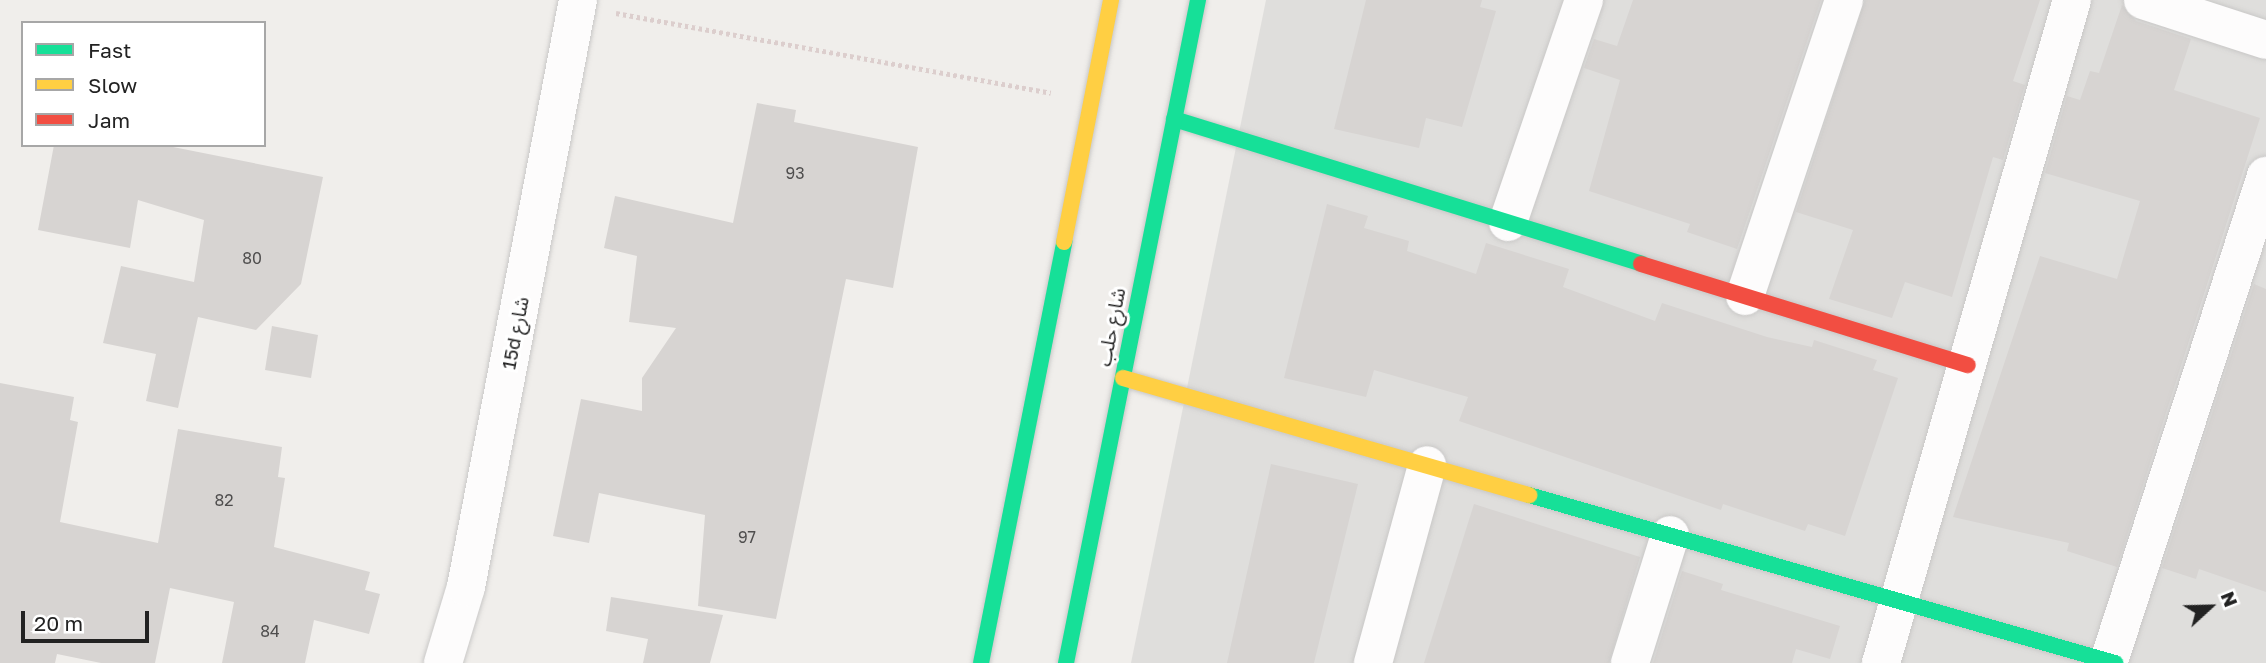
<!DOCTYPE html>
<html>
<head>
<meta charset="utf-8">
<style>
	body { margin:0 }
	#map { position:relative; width:2266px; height:663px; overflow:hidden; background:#f0eeeb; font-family:"Golos Text","Noto Sans Arabic",sans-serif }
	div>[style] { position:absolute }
	.residential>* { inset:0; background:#dfdedc }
	.building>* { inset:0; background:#d7d4d2 }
	.path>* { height:4.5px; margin-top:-2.25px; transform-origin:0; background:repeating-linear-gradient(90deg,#dccecd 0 3.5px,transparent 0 7px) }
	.roads { filter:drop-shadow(0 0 2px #c9c8c7) drop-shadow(0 0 2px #c9c8c7) }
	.street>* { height:38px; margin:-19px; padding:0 19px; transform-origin:19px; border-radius:19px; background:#fdfcfc }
	.fast>* { height:16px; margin:-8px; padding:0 8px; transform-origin:8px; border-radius:8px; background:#16e098 }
	.slow>* { height:16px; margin:-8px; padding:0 8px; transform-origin:8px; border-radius:8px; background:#ffcf43 }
	.jam>* { height:16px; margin:-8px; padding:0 8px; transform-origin:8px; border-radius:8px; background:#f24e42 }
	span { translate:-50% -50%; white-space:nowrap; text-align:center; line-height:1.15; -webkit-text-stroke:6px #fff; paint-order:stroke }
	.number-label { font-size:16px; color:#4f4e4e }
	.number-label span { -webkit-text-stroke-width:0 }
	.street-label { font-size:19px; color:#222 }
	.legend { position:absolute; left:21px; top:21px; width:245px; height:126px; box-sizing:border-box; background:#fff; border:2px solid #a7a7a7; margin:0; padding:9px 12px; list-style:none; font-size:21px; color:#222 }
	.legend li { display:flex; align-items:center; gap:14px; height:35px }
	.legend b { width:35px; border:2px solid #a7a7a7 }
	.north { position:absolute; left:2175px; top:572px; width:70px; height:70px; -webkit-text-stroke:5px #fff; paint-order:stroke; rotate:68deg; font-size:19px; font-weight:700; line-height:28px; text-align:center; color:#222 }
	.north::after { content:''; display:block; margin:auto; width:24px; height:32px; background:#222; clip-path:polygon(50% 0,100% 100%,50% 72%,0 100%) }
	.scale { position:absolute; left:21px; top:611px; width:128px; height:32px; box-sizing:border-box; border:4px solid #222; border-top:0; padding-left:9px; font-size:21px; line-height:24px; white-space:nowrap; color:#222; -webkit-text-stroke:5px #fff; paint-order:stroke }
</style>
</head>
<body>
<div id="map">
	<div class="residential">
		<div style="clip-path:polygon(1266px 0,2266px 0,2266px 663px,1131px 663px)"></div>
	</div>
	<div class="building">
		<div style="clip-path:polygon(1366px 0,1482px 0,1480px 7px,1496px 11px,1462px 127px,1426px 118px,1419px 148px,1334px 129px)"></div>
		<div style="clip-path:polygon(1633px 0,1821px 0,1737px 249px,1687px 232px,1690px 224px,1589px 191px,1620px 80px,1584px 68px,1594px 39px,1617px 46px)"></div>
		<div style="clip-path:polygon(1865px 0,2040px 0,2013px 81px,2025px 85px,2003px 160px,1993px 157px,1952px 297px,1905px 282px,1892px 318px,1829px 299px,1853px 230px,1796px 212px)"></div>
		<div style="clip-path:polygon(2122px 5px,2136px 21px,2191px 39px,2174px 90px,2260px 118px,2117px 567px,2067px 551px,2069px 543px,1953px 517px,2040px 256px,2117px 279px,2140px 201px,2045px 173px,2067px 96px,2080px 100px,2090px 71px,2099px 73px)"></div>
		<div style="clip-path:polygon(757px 103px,796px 110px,794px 122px,918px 147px,893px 288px,846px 279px,776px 619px,698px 606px,705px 515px,599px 493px,589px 543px,553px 536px,581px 399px,642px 411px,642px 378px,676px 328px,629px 322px,637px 256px,604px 248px,615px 196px,733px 223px)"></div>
		<div style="clip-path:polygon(54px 145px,163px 145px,323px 177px,301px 284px,256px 330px,198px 317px,178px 408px,146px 401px,156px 354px,103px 343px,121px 266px,194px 282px,204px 220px,138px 200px,130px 248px,38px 230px)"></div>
		<div style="clip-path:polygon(1327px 204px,1368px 216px,1364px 228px,1409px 241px,1407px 251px,1476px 274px,1486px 243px,1569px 269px,1563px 287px,1655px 321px,1662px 303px,1767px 337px,1812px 347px,1814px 340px,1877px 360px,1873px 370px,1898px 378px,1845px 536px,1808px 524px,1805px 531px,1723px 504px,1721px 510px,1459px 421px,1468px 397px,1374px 370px,1366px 397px,1284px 378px)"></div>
		<div style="clip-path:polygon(2254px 284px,2266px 289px,2266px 592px,2199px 569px,2196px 579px,2162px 568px)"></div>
		<div style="clip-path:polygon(272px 326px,318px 335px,311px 378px,265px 370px)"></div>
		<div style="clip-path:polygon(0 383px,74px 397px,70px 420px,78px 422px,60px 522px,158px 543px,178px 429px,282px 447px,278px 477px,285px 478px,274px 547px,370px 572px,365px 590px,380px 594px,369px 634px,314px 620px,305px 663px,222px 663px,234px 602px,170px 588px,155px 663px,101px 663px,57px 654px,55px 663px,0 663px)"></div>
		<div style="clip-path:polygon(1271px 464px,1358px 484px,1314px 663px,1227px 663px)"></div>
		<div style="clip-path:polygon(1474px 504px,1640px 557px,1609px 663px,1424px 663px)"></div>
		<div style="clip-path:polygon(1682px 571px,1723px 584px,1721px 590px,1840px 626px,1830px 659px,1796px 649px,1792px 663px,1653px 663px)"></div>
		<div style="clip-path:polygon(611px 597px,723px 615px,710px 663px,643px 663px,648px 639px,606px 631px)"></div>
	</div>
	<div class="path">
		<div style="left:616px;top:13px;width:442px;rotate:10.4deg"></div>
	</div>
	<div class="roads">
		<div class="street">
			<div style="left:2143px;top:0;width:129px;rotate:18deg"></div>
			<div style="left:1508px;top:222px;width:235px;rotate:-71.1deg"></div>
			<div style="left:1745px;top:296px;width:312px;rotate:-71.5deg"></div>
			<div style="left:2109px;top:661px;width:510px;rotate:-72.06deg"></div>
			<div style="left:443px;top:663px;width:79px;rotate:-73.2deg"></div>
			<div style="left:466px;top:587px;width:598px;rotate:-79.2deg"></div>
			<div style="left:1373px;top:663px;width:205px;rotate:-74.7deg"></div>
			<div style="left:1630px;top:663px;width:134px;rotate:-72.6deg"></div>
			<div style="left:1881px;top:663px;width:690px;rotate:-73.93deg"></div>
		</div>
		<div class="fast">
			<div style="left:1174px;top:119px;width:489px;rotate:17.2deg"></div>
			<div style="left:1529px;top:495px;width:610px;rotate:16deg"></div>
			<div style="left:981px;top:663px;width:429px;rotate:-78.8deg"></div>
			<div style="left:1066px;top:663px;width:676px;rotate:-78.74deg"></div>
		</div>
		<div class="slow">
			<div style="left:1064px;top:242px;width:247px;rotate:-79deg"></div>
			<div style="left:1123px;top:378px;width:423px;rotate:16.1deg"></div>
		</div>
		<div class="jam">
			<div style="left:1641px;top:264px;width:342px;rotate:17.2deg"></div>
		</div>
	</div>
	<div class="number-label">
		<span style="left:795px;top:173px">93</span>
		<span style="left:252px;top:258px">80</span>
		<span style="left:224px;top:500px">82</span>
		<span style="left:747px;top:537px">97</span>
		<span style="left:270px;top:631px">84</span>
	</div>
	<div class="street-label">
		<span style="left:1111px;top:327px;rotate:-79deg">شارع حلب</span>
		<span style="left:515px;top:333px;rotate:-79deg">15d شارع</span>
	</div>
	<ul class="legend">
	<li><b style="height:9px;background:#16e098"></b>Fast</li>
	<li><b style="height:9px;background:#ffcf43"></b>Slow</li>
	<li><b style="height:9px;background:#f24e42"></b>Jam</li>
	</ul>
	<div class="north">N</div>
	<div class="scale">20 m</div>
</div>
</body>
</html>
